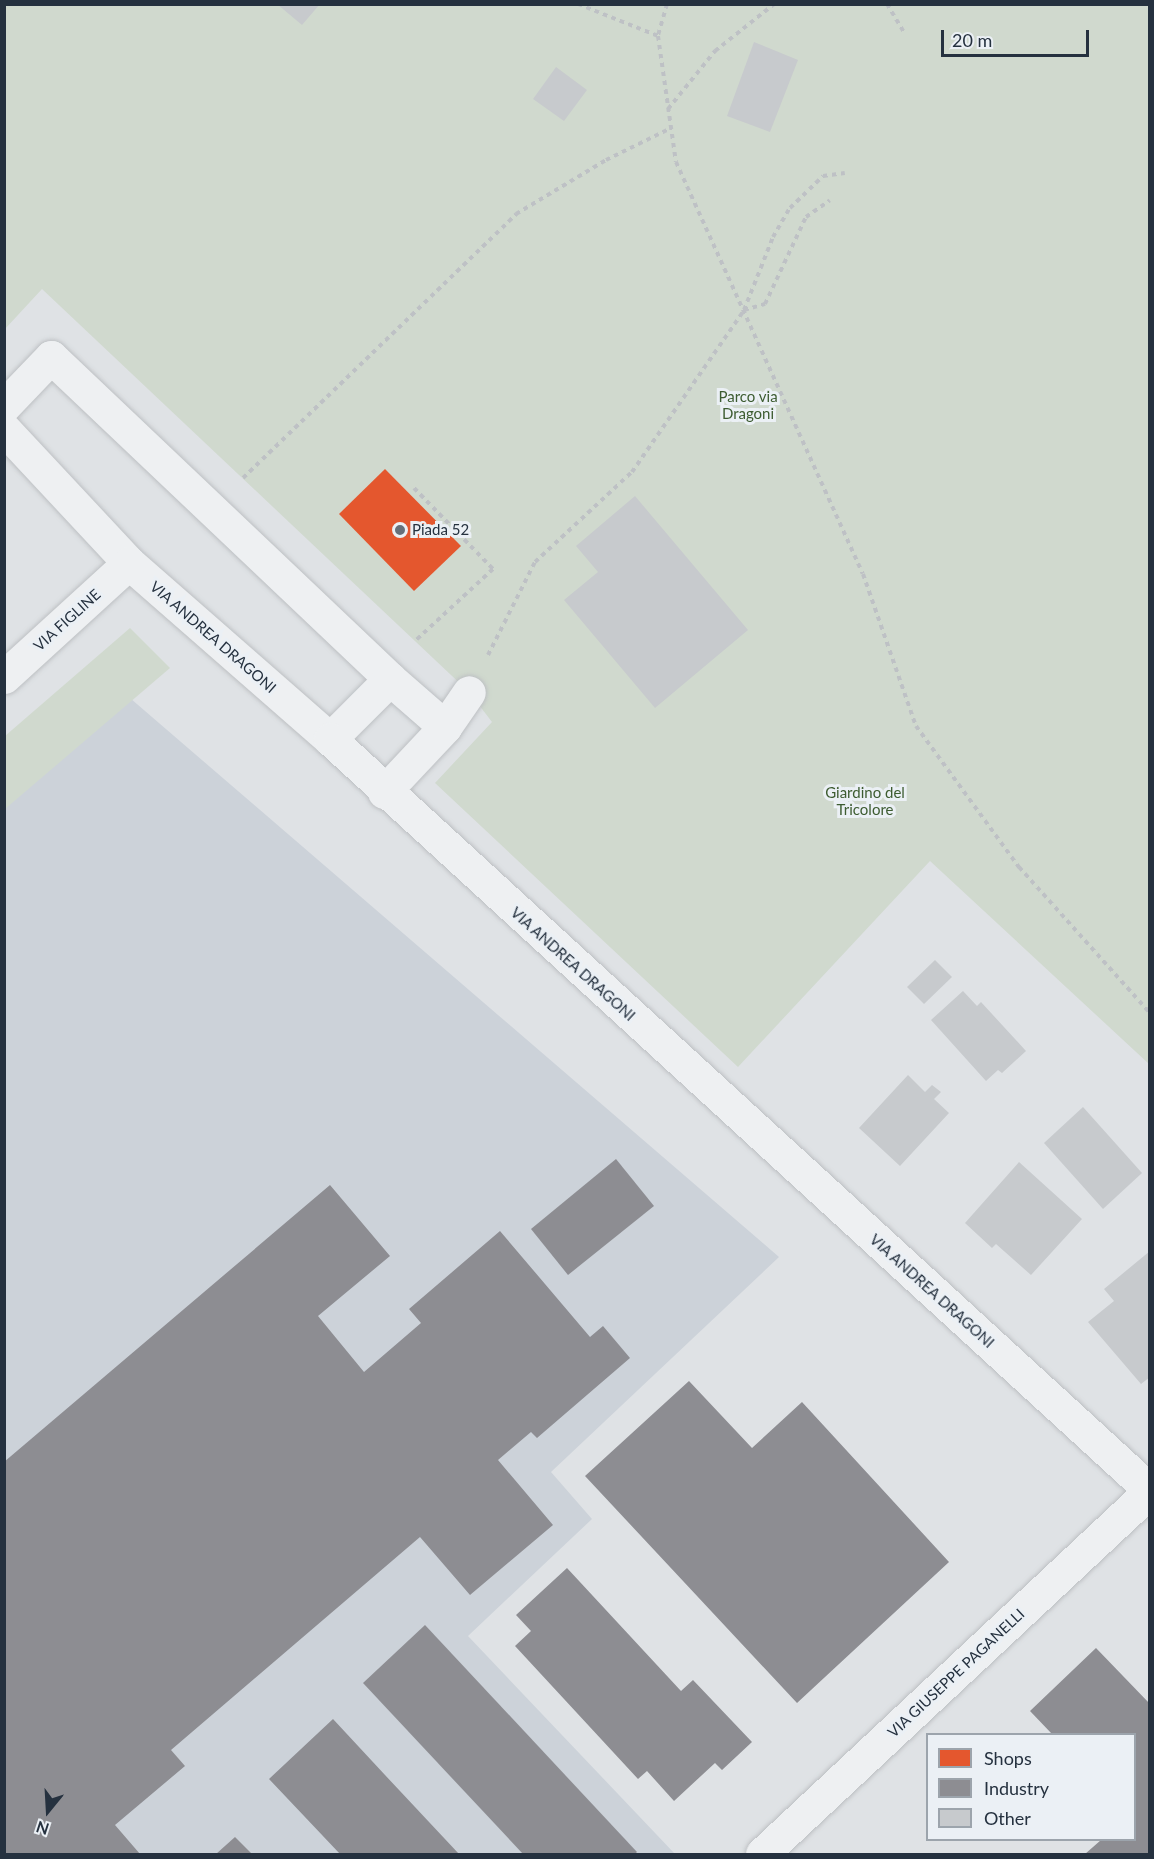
<!DOCTYPE html>
<html>
<head>
<meta charset="utf-8">
<style>
	body { margin:0 }
	#map { position:relative; width:1154px; height:1859px; overflow:hidden; background:#dfe2e5; font-family:Lato,sans-serif }
	div>[style] { position:absolute }
	.built>* { inset:0; background:#ccd2d9 }
	.green>* { inset:0; background:#d0d9ce }
	.shops>* { inset:0; background:#e4572e }
	.industry>* { inset:0; background:#8d8d92 }
	.building>* { inset:0; background:#c7cacd }
	.path>* { height:4px; margin-top:-2px; transform-origin:0; background:repeating-linear-gradient(90deg,#bec1c5 0 4.5px,transparent 0 9px) }
	.roads { filter:drop-shadow(0 0 2px #bdc0c3) drop-shadow(0 0 2px #bdc0c3) }
	.minor>* { height:33px; margin:-16.5px; padding:0 16.5px; transform-origin:16.5px; border-radius:16.5px; background:#eef0f2 }
	.dots>* { width:16px; height:16px; translate:-50% -50%; box-sizing:border-box; border:3px solid #ebf0f5; border-radius:50% }
	span { translate:-50% -50%; white-space:nowrap; text-align:center; line-height:1.15; -webkit-text-stroke:6px #ebf0f5; paint-order:stroke }
	.park-label { font-size:15px; color:#3d5c31 }
	.poi-label { font-size:15px; color:#25313f }
	.left { translate:0 -50%; text-align:left }
	.street-label { font-size:15px; color:#25313f }
	.frame { position:absolute; inset:0; border:6px solid #25313f; pointer-events:none }
	.legend { position:absolute; left:926px; top:1733px; width:210px; height:108px; box-sizing:border-box; background:#ebf0f5; border:2px solid #9ca4ac; margin:0; padding:8px 10px; list-style:none; font-size:18px; color:#25313f }
	.legend li { display:flex; align-items:center; gap:12px; height:30px }
	.legend b { width:30px; border:2px solid #9ca4ac }
	.north { position:absolute; left:18px; top:1781px; width:60px; height:60px; -webkit-text-stroke:4px #ebf0f5; paint-order:stroke; rotate:198deg; font-size:16px; font-weight:700; line-height:24px; text-align:center; color:#25313f }
	.north::after { content:''; display:block; margin:auto; width:21px; height:27px; background:#25313f; clip-path:polygon(50% 0,100% 100%,50% 72%,0 100%) }
	.scale { position:absolute; left:941px; top:30px; width:148px; height:27px; box-sizing:border-box; border:3px solid #25313f; border-top:0; padding-left:8px; font-size:18px; line-height:21px; white-space:nowrap; color:#25313f; -webkit-text-stroke:4px #ebf0f5; paint-order:stroke }
</style>
</head>
<body>
<div id="map">
	<div class="built">
		<div style="clip-path:polygon(116px 686px,779px 1257px,551px 1472px,592px 1519px,468px 1636px,675px 1854px,5px 1854px,5px 787px)"></div>
	</div>
	<div class="green">
		<div style="clip-path:polygon(4px 5px,1149px 5px,1149px 1064px,930px 861px,738px 1067px,435px 783px,492px 722px,469px 692px,42px 289px,5px 329px)"></div>
		<div style="clip-path:polygon(130px 628px,170px 668px,5px 809px,5px 736px)"></div>
	</div>
	<div class="shops">
		<div style="clip-path:polygon(385px 469px,461px 546px,414px 591px,339px 514px)"></div>
	</div>
	<div class="industry">
		<div style="clip-path:polygon(616px 1159px,654px 1206px,568px 1275px,531px 1229px)"></div>
		<div style="clip-path:polygon(330px 1185px,390px 1256px,318px 1316px,364px 1372px,421px 1323px,409px 1309px,500px 1231px,590px 1337px,603px 1326px,630px 1358px,537px 1438px,531px 1432px,498px 1460px,553px 1525px,470px 1595px,420px 1537px,171px 1750px,185px 1766px,115px 1825px,140px 1854px,4px 1854px,4px 1462px)"></div>
		<div style="clip-path:polygon(689px 1381px,752px 1448px,802px 1402px,949px 1562px,797px 1703px,585px 1476px)"></div>
		<div style="clip-path:polygon(567px 1568px,681px 1691px,693px 1680px,752px 1742px,722px 1770px,715px 1763px,674px 1801px,647px 1771px,638px 1779px,515px 1646px,531px 1631px,516px 1615px)"></div>
		<div style="clip-path:polygon(425px 1625px,637px 1852px,635px 1854px,523px 1854px,363px 1683px)"></div>
		<div style="clip-path:polygon(1096px 1648px,1150px 1704px,1150px 1854px,1085px 1854px,1101px 1840px,1134px 1840px,1134px 1734px,1052px 1734px,1030px 1711px)"></div>
		<div style="clip-path:polygon(333px 1719px,385px 1775px,459px 1854px,340px 1854px,269px 1779px)"></div>
		<div style="clip-path:polygon(235px 1837px,252px 1854px,216px 1854px)"></div>
	</div>
	<div class="building">
		<div style="clip-path:polygon(277px 4px,320px 4px,302px 25px)"></div>
		<div style="clip-path:polygon(754px 42px,798px 60px,770px 132px,727px 116px)"></div>
		<div style="clip-path:polygon(556px 67px,587px 90px,564px 121px,533px 99px)"></div>
		<div style="clip-path:polygon(635px 496px,748px 630px,655px 708px,564px 600px,598px 572px,576px 546px)"></div>
		<div style="clip-path:polygon(935px 960px,952px 977px,924px 1004px,907px 987px)"></div>
		<div style="clip-path:polygon(963px 991px,977px 1006px,981px 1002px,1026px 1051px,1002px 1073px,998px 1070px,986px 1081px,931px 1020px)"></div>
		<div style="clip-path:polygon(908px 1075px,925px 1092px,932px 1085px,941px 1092px,934px 1099px,949px 1113px,900px 1166px,859px 1128px)"></div>
		<div style="clip-path:polygon(1083px 1107px,1142px 1173px,1103px 1209px,1044px 1143px)"></div>
		<div style="clip-path:polygon(1019px 1162px,1082px 1219px,1031px 1275px,996px 1244px,992px 1248px,965px 1223px)"></div>
		<div style="clip-path:polygon(1150px 1251px,1150px 1377px,1141px 1384px,1088px 1322px,1114px 1301px,1104px 1289px)"></div>
	</div>
	<div class="path">
		<div style="left:578px;top:4px;width:86px;rotate:21.8deg"></div>
		<div style="left:667px;top:4px;width:33px;rotate:106deg"></div>
		<div style="left:658px;top:36px;width:127px;rotate:81.9deg"></div>
		<div style="left:676px;top:162px;width:452px;rotate:65.6deg"></div>
		<div style="left:863px;top:574px;width:161px;rotate:70.8deg"></div>
		<div style="left:916px;top:726px;width:175px;rotate:53.9deg"></div>
		<div style="left:1019px;top:867px;width:196px;rotate:48.1deg"></div>
		<div style="left:887px;top:4px;width:33px;rotate:59deg"></div>
		<div style="left:668px;top:109px;width:75px;rotate:-51deg"></div>
		<div style="left:715px;top:51px;width:75px;rotate:-38.5deg"></div>
		<div style="left:744px;top:310px;width:79px;rotate:-68.3deg"></div>
		<div style="left:773px;top:237px;width:34px;rotate:-60deg"></div>
		<div style="left:790px;top:208px;width:46px;rotate:-44.1deg"></div>
		<div style="left:823px;top:176px;width:22px;rotate:-8deg"></div>
		<div style="left:243px;top:478px;width:380px;rotate:-44deg"></div>
		<div style="left:516px;top:214px;width:105px;rotate:-31deg"></div>
		<div style="left:606px;top:160px;width:72px;rotate:-26.2deg"></div>
		<div style="left:414px;top:488px;width:113px;rotate:45.7deg"></div>
		<div style="left:493px;top:569px;width:106px;rotate:137.3deg"></div>
		<div style="left:488px;top:655px;width:104px;rotate:-63.2deg"></div>
		<div style="left:535px;top:562px;width:132px;rotate:-42.9deg"></div>
		<div style="left:632px;top:472px;width:197px;rotate:-55.3deg"></div>
		<div style="left:744px;top:310px;width:22px;rotate:-16deg"></div>
		<div style="left:765px;top:304px;width:96px;rotate:-64.8deg"></div>
		<div style="left:806px;top:217px;width:29px;rotate:-35deg"></div>
	</div>
	<div class="roads">
		<div class="minor">
			<div style="left:4px;top:406px;width:68px;rotate:-46.2deg"></div>
			<div style="left:51px;top:357px;width:468px;rotate:43.5deg"></div>
			<div style="left:390px;top:679px;width:85px;rotate:135deg"></div>
			<div style="left:4px;top:429px;width:183px;rotate:47deg"></div>
			<div style="left:129px;top:563px;width:267px;rotate:41.2deg"></div>
			<div style="left:330px;top:739px;width:1112px;rotate:42.49deg"></div>
			<div style="left:4px;top:677px;width:169px;rotate:-42.4deg"></div>
			<div style="left:390px;top:679px;width:73px;rotate:41.1deg"></div>
			<div style="left:384px;top:792px;width:89px;rotate:-46.8deg"></div>
			<div style="left:445px;top:727px;width:42px;rotate:-55.6deg"></div>
			<div style="left:762px;top:1854px;width:531px;rotate:-43.09deg"></div>
		</div>
	</div>
	<div class="dots">
		<div style="left:400px;top:530px;background:#666f79"></div>
	</div>
	<div class="park-label">
		<span style="left:748px;top:405px">Parco via<br>Dragoni</span>
		<span style="left:865px;top:801px">Giardino del<br>Tricolore</span>
	</div>
	<div class="poi-label">
		<span class="left" style="left:412px;top:530px">Piada 52</span>
	</div>
	<div class="street-label">
		<span style="left:67px;top:620px;rotate:-42deg">VIA FIGLINE</span>
		<span style="left:213px;top:637px;rotate:41deg">VIA ANDREA DRAGONI</span>
		<span style="left:573px;top:964px;rotate:42deg">VIA ANDREA DRAGONI</span>
		<span style="left:932px;top:1291px;rotate:42deg">VIA ANDREA DRAGONI</span>
		<span style="left:956px;top:1673px;rotate:-43deg">VIA GIUSEPPE PAGANELLI</span>
	</div>
	<div class="frame"></div>
	<ul class="legend">
	<li><b style="height:16px;background:#e4572e"></b>Shops</li>
	<li><b style="height:16px;background:#8d8d92"></b>Industry</li>
	<li><b style="height:16px;background:#c7cacd"></b>Other</li>
	</ul>
	<div class="north">N</div>
	<div class="scale">20 m</div>
</div>
</body>
</html>
